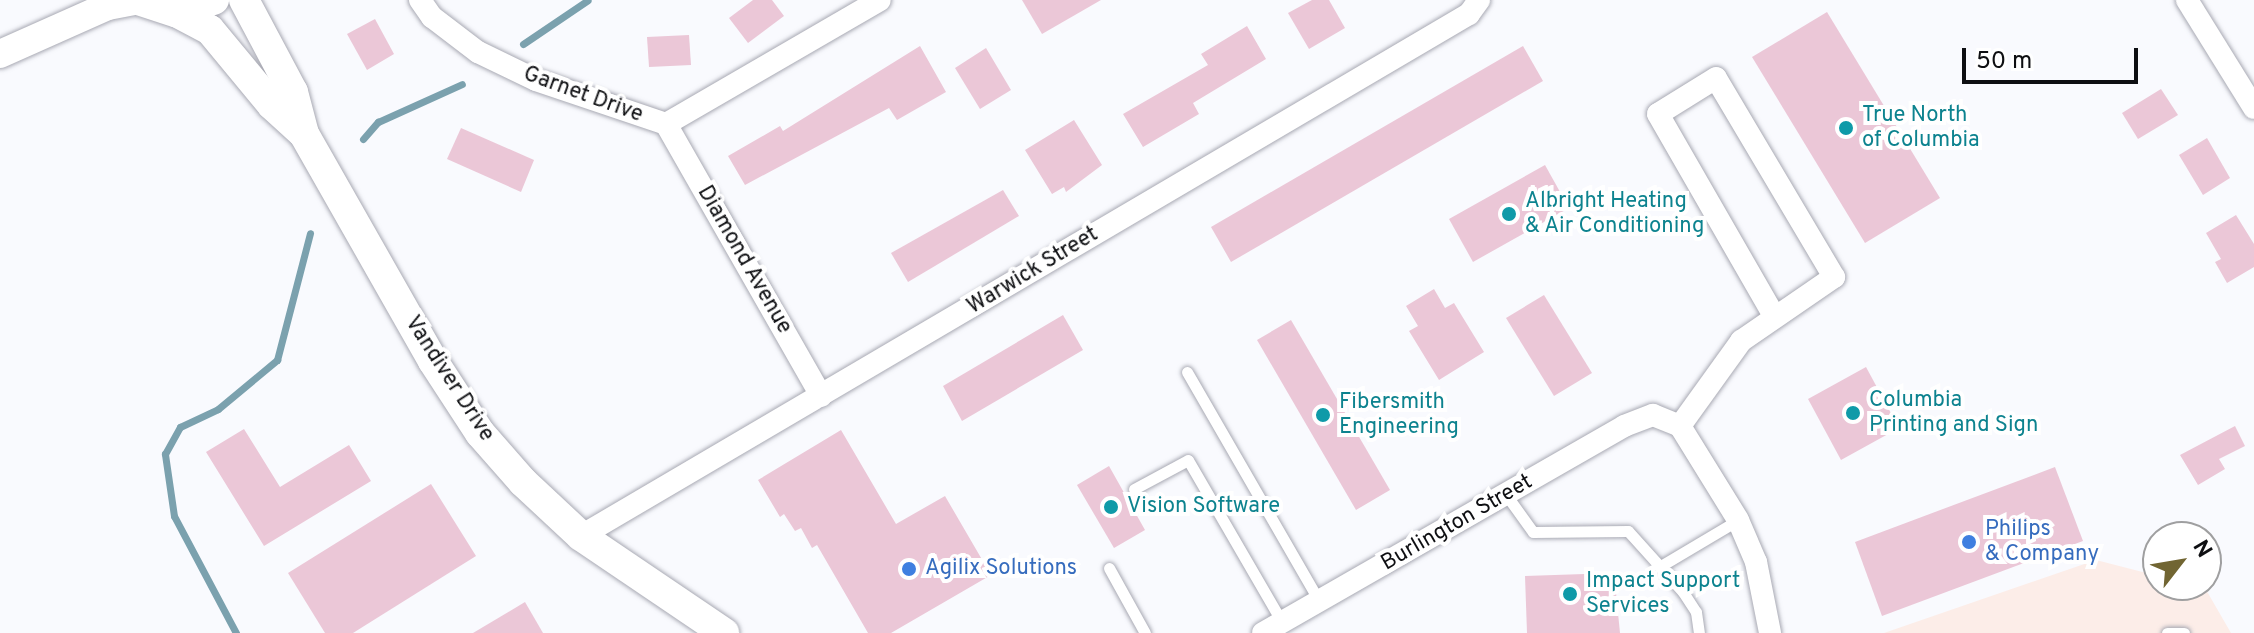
<!DOCTYPE html>
<html>
<head>
<meta charset="utf-8">
<style>
	body { margin:0 }
	#map { position:relative; width:2254px; height:633px; overflow:hidden; background:#f9fafe; font-family:Overpass,sans-serif }
	div>[style] { position:absolute }
	.industrial>* { inset:0; background:#fcede8 }
	.stream>* { height:7px; margin:-3.5px; padding:0 3.5px; transform-origin:3.5px; border-radius:3.5px; background:#7ba1ae }
	.building>* { inset:0; background:#ebc7d7 }
	.roads { filter:drop-shadow(0 0 2px #a8a9b3) drop-shadow(0 0 2px #a8a9b3) }
	.service>* { height:11px; margin:-5.5px; padding:0 5.5px; transform-origin:5.5px; border-radius:5.5px; background:#fff }
	.minor>* { height:22px; margin:-11px; padding:0 11px; transform-origin:11px; border-radius:11px; background:#fff }
	.tertiary>* { height:28px; margin:-14px; padding:0 14px; transform-origin:14px; border-radius:14px; background:#fff }
	.secondary>* { height:30px; margin:-15px; padding:0 15px; transform-origin:15px; border-radius:15px; background:#fff }
	.dots>* { width:22px; height:22px; translate:-50% -50%; box-sizing:border-box; border:4px solid #fff; border-radius:50% }
	span { translate:-50% -50%; white-space:nowrap; text-align:center; line-height:1.15; -webkit-text-stroke:8px #fff; paint-order:stroke }
	.street-label { font-size:22px; color:#0e0f12 }
	.culture-label { font-size:22px; color:#0d838f }
	.left { translate:0 -50%; text-align:left }
	.shop-label { font-size:22px; color:#366cbe }
	.north { position:absolute; left:2142px; top:521px; width:80px; height:80px; box-sizing:border-box; background:#fff; border:2px solid #9f9fa0; border-radius:50%; rotate:59deg; font-size:22px; font-weight:700; line-height:32px; text-align:center; color:#0e0f12 }
	.north::after { content:''; display:block; margin:auto; width:28px; height:36px; background:#716532; clip-path:polygon(50% 0,100% 100%,50% 72%,0 100%) }
	.scale { position:absolute; left:1962px; top:48px; width:176px; height:36px; box-sizing:border-box; border:4px solid #0e0f12; border-top:0; padding-left:10px; font-size:24px; line-height:28px; white-space:nowrap; color:#0e0f12; -webkit-text-stroke:6px #fff; paint-order:stroke }
</style>
</head>
<body>
<div id="map">
	<div class="industrial">
		<div style="clip-path:polygon(2096px 560px,2158px 576px,2158px 585px,2205px 588px,2231px 633px,1884px 633px)"></div>
	</div>
	<div class="stream">
		<div style="left:523px;top:44px;width:78px;rotate:-34.1deg"></div>
		<div style="left:363px;top:139px;width:23px;rotate:-49deg"></div>
		<div style="left:378px;top:122px;width:92px;rotate:-24.3deg"></div>
		<div style="left:236px;top:633px;width:132px;rotate:-117.9deg"></div>
		<div style="left:174px;top:516px;width:63px;rotate:-98.3deg"></div>
		<div style="left:165px;top:454px;width:31px;rotate:-61deg"></div>
		<div style="left:180px;top:427px;width:42px;rotate:-25.3deg"></div>
		<div style="left:218px;top:409px;width:77px;rotate:-39.7deg"></div>
		<div style="left:277px;top:360px;width:131px;rotate:-75.4deg"></div>
	</div>
	<div class="building">
		<div style="clip-path:polygon(753px 0,772px 0,784px 16px,748px 43px,729px 18px)"></div>
		<div style="clip-path:polygon(1022px 0,1101px 0,1042px 34px)"></div>
		<div style="clip-path:polygon(1312px 0,1329px 0,1345px 28px,1309px 49px,1288px 13px)"></div>
		<div style="clip-path:polygon(1827px 12px,1940px 198px,1865px 243px,1752px 57px)"></div>
		<div style="clip-path:polygon(375px 19px,394px 54px,367px 70px,347px 34px)"></div>
		<div style="clip-path:polygon(1247px 26px,1266px 59px,1193px 103px,1199px 114px,1143px 147px,1123px 114px,1208px 65px,1201px 54px)"></div>
		<div style="clip-path:polygon(689px 35px,691px 65px,649px 67px,647px 37px)"></div>
		<div style="clip-path:polygon(920px 46px,946px 92px,897px 120px,889px 108px,745px 185px,728px 156px,780px 126px,783px 131px)"></div>
		<div style="clip-path:polygon(1523px 46px,1543px 81px,1231px 262px,1211px 227px)"></div>
		<div style="clip-path:polygon(986px 48px,1011px 90px,980px 109px,955px 68px)"></div>
		<div style="clip-path:polygon(2161px 89px,2178px 115px,2138px 139px,2122px 113px)"></div>
		<div style="clip-path:polygon(1074px 120px,1102px 165px,1066px 192px,1064px 187px,1052px 194px,1025px 150px)"></div>
		<div style="clip-path:polygon(461px 128px,534px 160px,521px 192px,447px 159px)"></div>
		<div style="clip-path:polygon(2207px 138px,2230px 178px,2203px 195px,2179px 155px)"></div>
		<div style="clip-path:polygon(1545px 165px,1569px 208px,1473px 262px,1449px 219px)"></div>
		<div style="clip-path:polygon(1003px 190px,1019px 216px,908px 282px,891px 253px)"></div>
		<div style="clip-path:polygon(2236px 215px,2254px 244px,2254px 267px,2227px 283px,2215px 262px,2221px 259px,2206px 233px)"></div>
		<div style="clip-path:polygon(1434px 289px,1445px 308px,1454px 303px,1484px 352px,1439px 380px,1409px 331px,1418px 326px,1406px 306px)"></div>
		<div style="clip-path:polygon(1544px 295px,1592px 373px,1554px 396px,1506px 318px)"></div>
		<div style="clip-path:polygon(1063px 315px,1083px 350px,962px 421px,943px 386px)"></div>
		<div style="clip-path:polygon(1291px 320px,1390px 490px,1356px 510px,1257px 340px)"></div>
		<div style="clip-path:polygon(1866px 367px,1899px 428px,1841px 460px,1808px 399px)"></div>
		<div style="clip-path:polygon(2235px 426px,2245px 446px,2219px 459px,2225px 469px,2198px 485px,2180px 455px)"></div>
		<div style="clip-path:polygon(244px 429px,280px 487px,349px 445px,371px 481px,264px 546px,206px 452px)"></div>
		<div style="clip-path:polygon(841px 430px,896px 524px,945px 496px,991px 575px,891px 633px,868px 633px,817px 545px,812px 548px,801px 528px,795px 531px,784px 514px,780px 517px,758px 480px)"></div>
		<div style="clip-path:polygon(1109px 466px,1145px 530px,1114px 548px,1077px 485px)"></div>
		<div style="clip-path:polygon(2055px 467px,2083px 541px,1882px 616px,1855px 542px)"></div>
		<div style="clip-path:polygon(431px 484px,476px 556px,353px 633px,325px 633px,288px 573px)"></div>
		<div style="clip-path:polygon(1614px 573px,1620px 633px,1527px 633px,1525px 576px)"></div>
		<div style="clip-path:polygon(525px 602px,543px 633px,473px 633px)"></div>
	</div>
	<div class="roads">
		<div class="service">
			<div style="left:1187px;top:372px;width:264px;rotate:60deg"></div>
			<div style="left:1134px;top:489px;width:61px;rotate:-28.2deg"></div>
			<div style="left:1188px;top:460px;width:187px;rotate:59.9deg"></div>
			<div style="left:1507px;top:496px;width:44px;rotate:54.2deg"></div>
			<div style="left:1533px;top:532px;width:95px;rotate:-0.6deg"></div>
			<div style="left:1628px;top:531px;width:82px;rotate:48deg"></div>
			<div style="left:1683px;top:592px;width:24px;rotate:57deg"></div>
			<div style="left:1696px;top:612px;width:21px;rotate:82deg"></div>
			<div style="left:1659px;top:567px;width:92px;rotate:-30.7deg"></div>
			<div style="left:1109px;top:568px;width:74px;rotate:61deg"></div>
			<div style="left:2167px;top:633px;width:17px"></div>
		</div>
		<div class="minor">
			<div style="left:420px;top:0;width:21px;rotate:55deg"></div>
			<div style="left:432px;top:17px;width:58px;rotate:37.3deg"></div>
			<div style="left:478px;top:52px;width:64px;rotate:25.8deg"></div>
			<div style="left:536px;top:80px;width:137px;rotate:18.7deg"></div>
			<div style="left:666px;top:124px;width:247px;rotate:-30.1deg"></div>
			<div style="left:2187px;top:0;width:127px;rotate:58.2deg"></div>
			<div style="left:666px;top:124px;width:313px;rotate:60.3deg"></div>
			<div style="left:1680px;top:426px;width:105px;rotate:-54.3deg"></div>
			<div style="left:1741px;top:341px;width:113px;rotate:-34.5deg"></div>
			<div style="left:1834px;top:277px;width:231px;rotate:-120.7deg"></div>
			<div style="left:1716px;top:78px;width:68px;rotate:148.2deg"></div>
			<div style="left:1658px;top:114px;width:233px;rotate:60.1deg"></div>
			<div style="left:581px;top:536px;width:1030px;rotate:-30.45deg"></div>
			<div style="left:1469px;top:14px;width:17px;rotate:-54deg"></div>
			<div style="left:1263px;top:633px;width:416px;rotate:-29.8deg"></div>
			<div style="left:1624px;top:426px;width:31px;rotate:-21deg"></div>
			<div style="left:1653px;top:415px;width:29px;rotate:22deg"></div>
			<div style="left:1680px;top:426px;width:110px;rotate:58.3deg"></div>
			<div style="left:1738px;top:520px;width:46px;rotate:66.8deg"></div>
			<div style="left:1756px;top:562px;width:72px;rotate:78.8deg"></div>
		</div>
		<div class="tertiary">
			<div style="left:0;top:54px;width:118px;rotate:-24deg"></div>
			<div style="left:108px;top:6px;width:32px;rotate:-11deg"></div>
		</div>
		<div class="secondary">
			<div style="left:138px;top:0;width:40px;rotate:18deg"></div>
			<div style="left:176px;top:12px;width:40px;rotate:-18deg"></div>
			<div style="left:244px;top:0;width:104px;rotate:62deg"></div>
			<div style="left:293px;top:92px;width:43px;rotate:75.3deg"></div>
			<div style="left:304px;top:134px;width:261px;rotate:60.4deg"></div>
			<div style="left:433px;top:361px;width:86px;rotate:56.9deg"></div>
			<div style="left:480px;top:433px;width:65px;rotate:48.7deg"></div>
			<div style="left:523px;top:482px;width:79px;rotate:43deg"></div>
			<div style="left:581px;top:536px;width:173px;rotate:34.1deg"></div>
			<div style="left:176px;top:12px;width:38px;rotate:28deg"></div>
			<div style="left:210px;top:30px;width:97px;rotate:50.4deg"></div>
			<div style="left:272px;top:105px;width:43px;rotate:42.2deg"></div>
		</div>
	</div>
	<div class="dots">
		<div style="left:1846px;top:128px;background:#0f9aa8"></div>
		<div style="left:1509px;top:214px;background:#0f9aa8"></div>
		<div style="left:1853px;top:413px;background:#0f9aa8"></div>
		<div style="left:1323px;top:415px;background:#0f9aa8"></div>
		<div style="left:1111px;top:507px;background:#0f9aa8"></div>
		<div style="left:1969px;top:542px;background:#3f7fe0"></div>
		<div style="left:909px;top:569px;background:#3f7fe0"></div>
		<div style="left:1570px;top:594px;background:#0f9aa8"></div>
	</div>
	<div class="street-label">
		<span style="left:583px;top:95px;rotate:20deg">Garnet Drive</span>
		<span style="left:744px;top:260px;rotate:60deg">Diamond Avenue</span>
		<span style="left:1033px;top:271px;rotate:-31deg">Warwick Street</span>
		<span style="left:449px;top:379px;rotate:57deg">Vandiver Drive</span>
		<span style="left:1457px;top:523px;rotate:-30deg">Burlington Street</span>
	</div>
	<div class="culture-label">
		<span class="left" style="left:1862px;top:128px">True North<br>of Columbia</span>
		<span class="left" style="left:1525px;top:214px">Albright Heating<br>&amp; Air Conditioning</span>
		<span class="left" style="left:1869px;top:413px">Columbia<br>Printing and Sign</span>
		<span class="left" style="left:1339px;top:415px">Fibersmith<br>Engineering</span>
		<span class="left" style="left:1127px;top:507px">Vision Software</span>
		<span class="left" style="left:1586px;top:594px">Impact Support<br>Services</span>
	</div>
	<div class="shop-label">
		<span class="left" style="left:1985px;top:542px">Philips<br>&amp; Company</span>
		<span class="left" style="left:925px;top:569px">Agilix Solutions</span>
	</div>
	<div class="north">N</div>
	<div class="scale">50 m</div>
</div>
</body>
</html>
